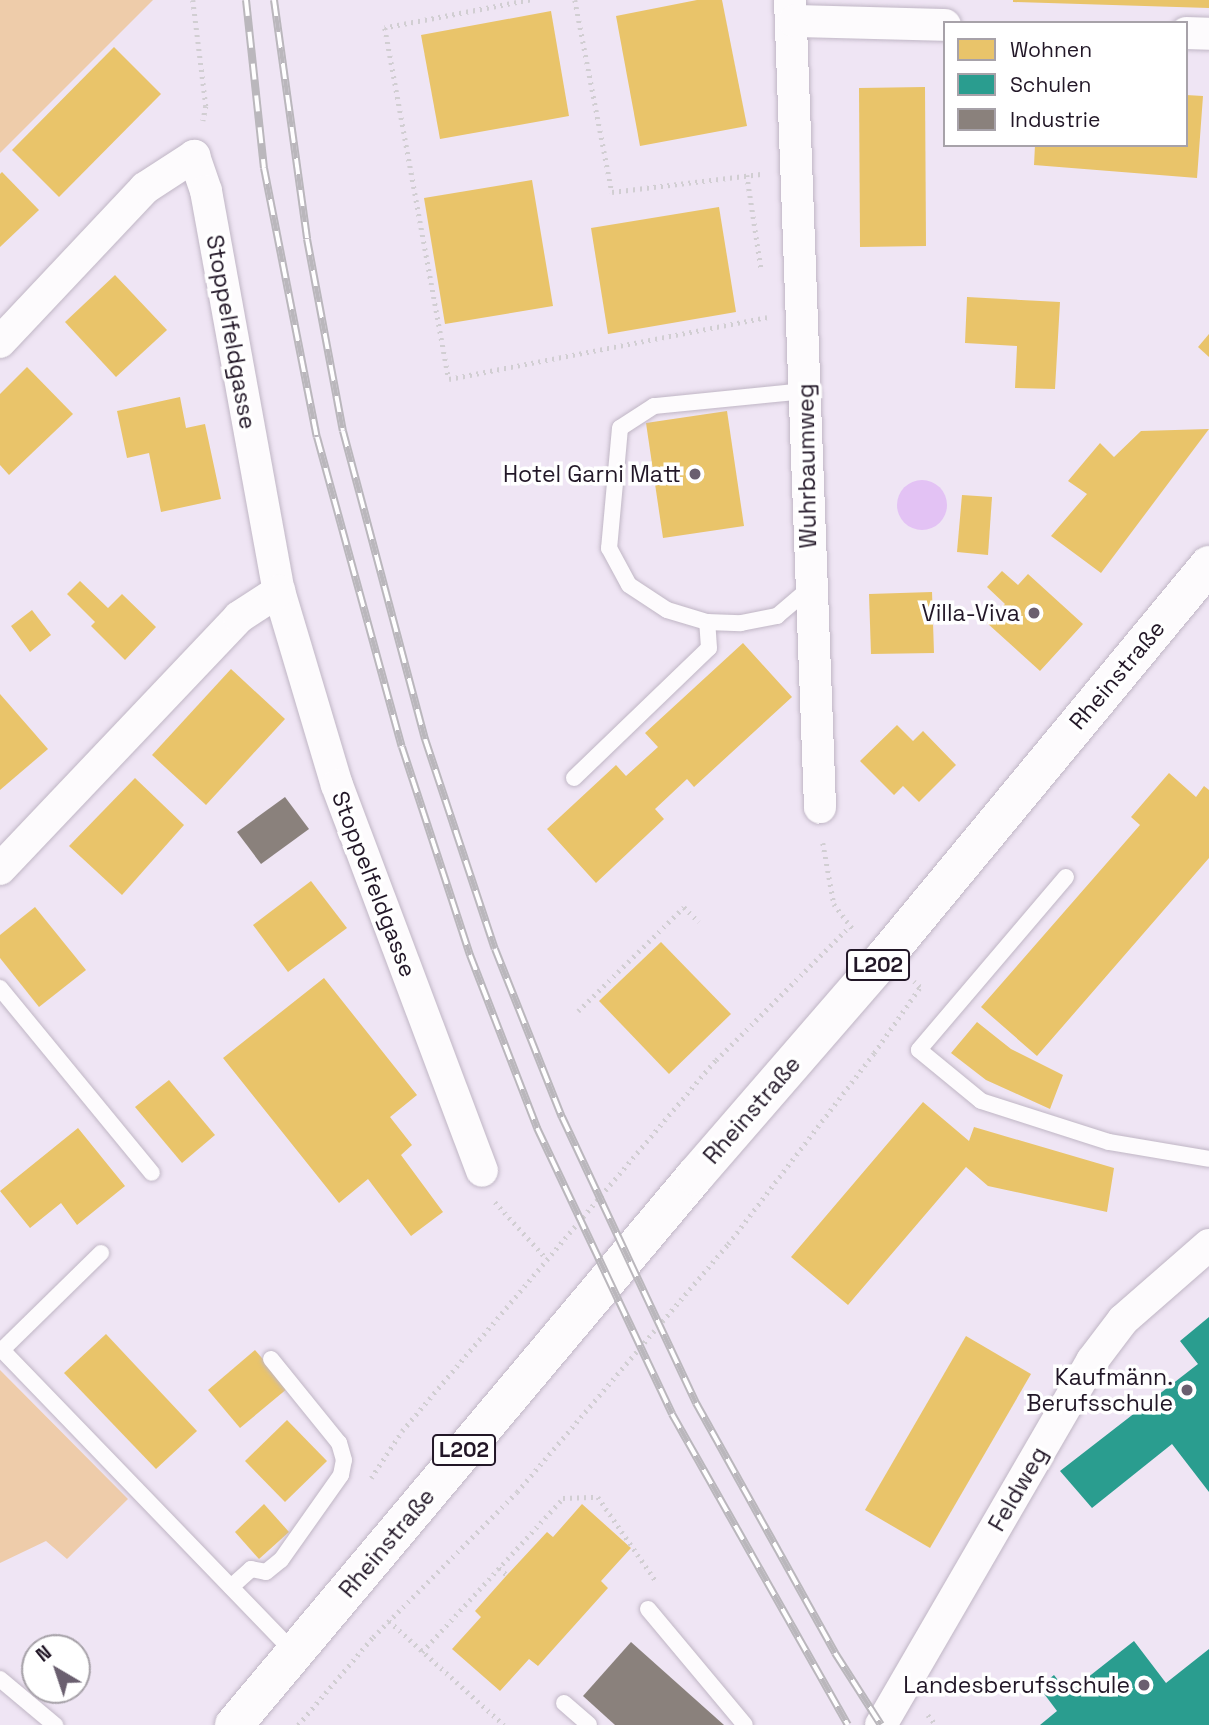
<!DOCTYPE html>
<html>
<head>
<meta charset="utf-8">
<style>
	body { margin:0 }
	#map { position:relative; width:1209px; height:1725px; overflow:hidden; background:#efe5f4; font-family:"Space Grotesk",sans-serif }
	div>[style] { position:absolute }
	.green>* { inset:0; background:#eca }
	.water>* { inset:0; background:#e3c2f4 }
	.round { border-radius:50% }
	.homes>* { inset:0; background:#e9c46a }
	.schools>* { inset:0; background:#2a9d8f }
	.industry>* { inset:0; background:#8a817c }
	.path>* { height:4.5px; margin-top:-2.25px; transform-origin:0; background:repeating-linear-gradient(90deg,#d1ced2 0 2px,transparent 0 7px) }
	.roads { filter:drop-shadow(0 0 2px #c0b6c5) drop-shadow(0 0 2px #c0b6c5) }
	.lane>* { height:16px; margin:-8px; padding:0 8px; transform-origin:8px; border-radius:8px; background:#fdfbfd }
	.street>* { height:32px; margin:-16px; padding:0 16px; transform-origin:16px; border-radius:16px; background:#fdfbfd }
	.primary>* { height:38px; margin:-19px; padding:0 19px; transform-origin:19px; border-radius:19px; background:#fdfbfd }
	.rail>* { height:8px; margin-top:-4px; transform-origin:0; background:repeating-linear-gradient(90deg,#fff 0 16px,#bab7bc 0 32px); box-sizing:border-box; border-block:2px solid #bab7bc }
	.dots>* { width:19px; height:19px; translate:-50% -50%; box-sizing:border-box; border:4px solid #fff; border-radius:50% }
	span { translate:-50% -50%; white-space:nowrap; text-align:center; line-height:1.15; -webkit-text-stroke:7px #fff; paint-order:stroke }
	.shield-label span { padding:2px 5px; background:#fff; border:2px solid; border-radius:5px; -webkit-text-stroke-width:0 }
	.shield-label { font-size:21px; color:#221727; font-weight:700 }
	.street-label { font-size:23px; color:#221727 }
	.poi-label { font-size:23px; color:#221727 }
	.right { translate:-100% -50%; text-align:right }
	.legend { position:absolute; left:943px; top:21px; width:245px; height:126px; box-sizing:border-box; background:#fff; border:2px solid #a7a2a9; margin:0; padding:9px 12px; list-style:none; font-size:21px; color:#221727 }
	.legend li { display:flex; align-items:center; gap:14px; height:35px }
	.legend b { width:35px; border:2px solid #a7a2a9 }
	.north { position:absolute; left:21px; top:1634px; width:70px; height:70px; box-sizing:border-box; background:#fff; border:2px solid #a7a2a9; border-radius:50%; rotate:321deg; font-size:19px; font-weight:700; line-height:28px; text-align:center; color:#221727 }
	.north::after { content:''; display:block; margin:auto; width:24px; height:32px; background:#6a5f6f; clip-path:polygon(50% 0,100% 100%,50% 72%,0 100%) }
</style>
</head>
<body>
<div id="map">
	<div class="green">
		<div style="clip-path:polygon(0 0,153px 0,0 153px)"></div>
		<div style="clip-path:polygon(0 1370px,128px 1499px,67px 1559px,46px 1541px,0 1563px)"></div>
	</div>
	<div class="water">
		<div class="round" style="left:897px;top:480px;width:50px;height:50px"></div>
	</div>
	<div class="homes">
		<div style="clip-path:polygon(697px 0,722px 0,747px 126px,640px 146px,616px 16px)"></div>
		<div style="clip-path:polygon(1013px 0,1209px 0,1209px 8px,1013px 2px)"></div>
		<div style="clip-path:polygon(551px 11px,569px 116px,440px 139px,421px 35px)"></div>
		<div style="clip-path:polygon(114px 47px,161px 94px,59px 197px,12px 150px)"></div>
		<div style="clip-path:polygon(925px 87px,926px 246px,860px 247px,859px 88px)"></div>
		<div style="clip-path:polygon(1186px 95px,1203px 96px,1197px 178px,1034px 165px,1035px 145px,1186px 145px)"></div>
		<div style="clip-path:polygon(2px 172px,39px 210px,0 247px,0 174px)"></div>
		<div style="clip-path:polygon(532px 180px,553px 306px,445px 324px,424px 198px)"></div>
		<div style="clip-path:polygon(719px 207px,736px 312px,608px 334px,591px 228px)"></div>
		<div style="clip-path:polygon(115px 275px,167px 330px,116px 377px,65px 322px)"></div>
		<div style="clip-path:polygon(967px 297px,1060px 302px,1055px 389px,1015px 388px,1017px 346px,965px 343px)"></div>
		<div style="clip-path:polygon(1209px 334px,1209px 357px,1198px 347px)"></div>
		<div style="clip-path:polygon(27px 367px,73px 414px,9px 475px,0 465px,0 394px)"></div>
		<div style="clip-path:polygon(180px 397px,186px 428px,205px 424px,221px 499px,161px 512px,149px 453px,127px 458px,117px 411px)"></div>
		<div style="clip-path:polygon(727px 411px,744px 526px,663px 538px,646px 423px)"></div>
		<div style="clip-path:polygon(1209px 429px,1101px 573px,1051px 536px,1087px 494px,1068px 481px,1100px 443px,1114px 457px,1141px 431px)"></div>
		<div style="clip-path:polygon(962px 495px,992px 497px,988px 555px,957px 552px)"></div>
		<div style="clip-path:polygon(1002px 571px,1018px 585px,1028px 574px,1083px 624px,1040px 671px,987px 623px,1005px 604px,987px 587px)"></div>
		<div style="clip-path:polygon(80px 581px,108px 608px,122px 594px,156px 627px,125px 660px,91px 626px,95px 622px,67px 594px)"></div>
		<div style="clip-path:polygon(932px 592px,934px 653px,871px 654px,869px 594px)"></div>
		<div style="clip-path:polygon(32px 610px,51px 635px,30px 652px,11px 626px)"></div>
		<div style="clip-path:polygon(743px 643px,792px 697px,694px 787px,687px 779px,655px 809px,664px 819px,596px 883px,547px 829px,616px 765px,626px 776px,658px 747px,645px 733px)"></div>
		<div style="clip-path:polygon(231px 669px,285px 719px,206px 805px,152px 755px)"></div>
		<div style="clip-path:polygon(0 694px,48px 749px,0 790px)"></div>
		<div style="clip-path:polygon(897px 725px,913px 741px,923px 731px,956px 765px,919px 802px,903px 786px,894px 795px,860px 761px)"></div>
		<div style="clip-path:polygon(1169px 773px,1196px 797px,1204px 786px,1209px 790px,1209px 858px,1037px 1056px,981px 1007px,1140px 825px,1131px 817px)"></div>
		<div style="clip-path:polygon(135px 778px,184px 825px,122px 895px,69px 846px)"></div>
		<div style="clip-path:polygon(311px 881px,347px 928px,288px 972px,253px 925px)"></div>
		<div style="clip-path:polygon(35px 907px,86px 970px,39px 1007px,0 958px,0 935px)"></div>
		<div style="clip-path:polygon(661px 942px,731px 1014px,669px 1074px,599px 1001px)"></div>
		<div style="clip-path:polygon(324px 978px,417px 1095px,390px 1117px,412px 1145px,401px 1155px,443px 1212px,411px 1236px,368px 1179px,339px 1203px,223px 1058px)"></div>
		<div style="clip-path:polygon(977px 1022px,1011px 1049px,1063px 1075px,1050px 1109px,986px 1080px,951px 1053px)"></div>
		<div style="clip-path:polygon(169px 1080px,215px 1135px,182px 1163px,135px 1107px)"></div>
		<div style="clip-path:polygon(923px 1102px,969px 1141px,974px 1127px,1114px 1168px,1107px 1212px,988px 1186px,966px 1167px,848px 1305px,791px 1257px)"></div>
		<div style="clip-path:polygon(78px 1128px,125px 1186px,77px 1225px,61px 1203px,30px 1228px,0 1191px)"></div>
		<div style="clip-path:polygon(106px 1334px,197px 1431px,156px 1469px,64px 1373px)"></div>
		<div style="clip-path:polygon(966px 1336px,1031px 1374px,930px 1548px,865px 1510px)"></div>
		<div style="clip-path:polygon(255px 1350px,288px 1388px,240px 1428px,208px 1390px)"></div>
		<div style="clip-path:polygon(287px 1420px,327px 1461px,285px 1502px,245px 1461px)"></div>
		<div style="clip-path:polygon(264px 1504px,289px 1532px,259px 1559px,235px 1532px)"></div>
		<div style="clip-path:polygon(582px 1504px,631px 1548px,601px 1581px,608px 1588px,538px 1666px,529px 1659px,500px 1691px,452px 1649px,481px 1617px,475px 1611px,507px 1575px,547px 1532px,553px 1537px)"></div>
	</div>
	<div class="schools">
		<div style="clip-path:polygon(1209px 1317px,1209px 1492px,1172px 1444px,1092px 1508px,1060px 1471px,1198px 1364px,1180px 1341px)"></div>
		<div style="clip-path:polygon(1134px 1641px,1166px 1683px,1209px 1649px,1209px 1725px,1040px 1725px,1057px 1711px,1039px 1687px,1054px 1675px,1068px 1693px)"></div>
	</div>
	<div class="industry">
		<div style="clip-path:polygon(285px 797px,309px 829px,261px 864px,237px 832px)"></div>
		<div style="clip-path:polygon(631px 1642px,724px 1725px,615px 1725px,583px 1696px)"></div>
	</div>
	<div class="path">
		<div style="left:193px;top:0;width:107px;rotate:83deg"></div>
		<div style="left:206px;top:106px;width:15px;rotate:101deg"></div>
		<div style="left:530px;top:0;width:148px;rotate:169.1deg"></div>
		<div style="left:385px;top:28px;width:357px;rotate:79.7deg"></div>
		<div style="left:449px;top:379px;width:324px;rotate:-11deg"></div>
		<div style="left:575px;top:0;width:196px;rotate:79.1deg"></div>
		<div style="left:612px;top:192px;width:150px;rotate:-6.9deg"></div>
		<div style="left:747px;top:175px;width:94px;rotate:81.4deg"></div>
		<div style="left:823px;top:843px;width:62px;rotate:79.8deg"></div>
		<div style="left:834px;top:904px;width:34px;rotate:53deg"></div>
		<div style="left:578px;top:1011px;width:148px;rotate:-44.5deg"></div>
		<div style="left:684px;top:907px;width:21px;rotate:45deg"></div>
		<div style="left:495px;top:1202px;width:76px;rotate:47.7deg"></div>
		<div style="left:371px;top:1478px;width:56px;rotate:-56.6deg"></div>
		<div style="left:402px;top:1431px;width:486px;rotate:-49.8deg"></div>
		<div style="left:716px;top:1060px;width:188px;rotate:-45deg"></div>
		<div style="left:499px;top:1568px;width:11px;rotate:41deg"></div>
		<div style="left:389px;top:1621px;width:155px;rotate:42.1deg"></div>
		<div style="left:422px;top:1652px;width:209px;rotate:-47.5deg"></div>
		<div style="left:563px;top:1498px;width:35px;rotate:-2deg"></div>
		<div style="left:598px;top:1497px;width:102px;rotate:55.4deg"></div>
		<div style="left:928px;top:1715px;width:13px;rotate:51deg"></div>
		<div style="left:298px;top:1725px;width:116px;rotate:-49.6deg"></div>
		<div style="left:373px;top:1637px;width:204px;rotate:-45.2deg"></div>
		<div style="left:517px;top:1492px;width:326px;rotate:-49.6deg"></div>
		<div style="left:728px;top:1244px;width:240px;rotate:-52.6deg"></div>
		<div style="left:874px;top:1053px;width:80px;rotate:-55.1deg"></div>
		<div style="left:920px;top:987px;width:8px;rotate:-140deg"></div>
	</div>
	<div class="roads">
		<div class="lane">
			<div style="left:805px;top:391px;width:152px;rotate:174.3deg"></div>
			<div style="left:654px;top:406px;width:40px;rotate:147.1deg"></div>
			<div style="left:620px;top:428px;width:121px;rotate:95.2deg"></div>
			<div style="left:609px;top:548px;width:42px;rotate:61.6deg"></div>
			<div style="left:629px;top:585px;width:45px;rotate:33.3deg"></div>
			<div style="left:667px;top:610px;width:42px;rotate:16.7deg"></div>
			<div style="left:707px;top:622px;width:34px;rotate:2deg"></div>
			<div style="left:741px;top:623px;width:37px;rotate:-11deg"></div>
			<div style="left:777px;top:616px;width:43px;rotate:-40.3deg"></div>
			<div style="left:574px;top:778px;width:187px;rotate:-43.9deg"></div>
			<div style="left:709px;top:648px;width:26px;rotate:-94deg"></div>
			<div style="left:1066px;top:877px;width:227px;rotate:130.4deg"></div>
			<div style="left:919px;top:1050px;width:80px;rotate:39.4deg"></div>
			<div style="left:981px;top:1101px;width:134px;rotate:17.8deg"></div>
			<div style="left:1109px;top:1142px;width:101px;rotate:9.6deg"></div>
			<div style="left:0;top:988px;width:239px;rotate:50.6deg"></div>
			<div style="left:101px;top:1253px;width:139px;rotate:135.6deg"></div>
			<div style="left:2px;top:1350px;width:421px;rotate:46deg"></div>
			<div style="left:231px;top:1587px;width:27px;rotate:-42deg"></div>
			<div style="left:251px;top:1569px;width:15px;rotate:11deg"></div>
			<div style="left:266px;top:1572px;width:19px;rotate:-39deg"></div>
			<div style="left:281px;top:1560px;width:104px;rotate:-54.8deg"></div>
			<div style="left:341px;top:1475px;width:15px;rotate:-79deg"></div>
			<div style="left:344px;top:1460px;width:18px;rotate:-106deg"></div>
			<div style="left:339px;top:1443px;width:108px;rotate:-129deg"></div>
			<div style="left:648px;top:1609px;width:151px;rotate:50.1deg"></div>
			<div style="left:0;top:1679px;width:72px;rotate:39.9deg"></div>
			<div style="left:564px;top:1703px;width:33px;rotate:41deg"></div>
		</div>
		<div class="street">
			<div style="left:790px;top:0;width:808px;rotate:87.87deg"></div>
			<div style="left:794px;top:21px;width:151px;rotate:1.5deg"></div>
			<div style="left:1186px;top:33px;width:23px;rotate:2deg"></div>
			<div style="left:0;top:342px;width:212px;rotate:-46.7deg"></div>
			<div style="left:145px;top:188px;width:59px;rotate:-33.1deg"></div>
			<div style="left:194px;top:156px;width:37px;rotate:71deg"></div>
			<div style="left:206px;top:191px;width:407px;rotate:79.7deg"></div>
			<div style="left:279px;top:591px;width:202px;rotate:73.4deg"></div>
			<div style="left:337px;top:785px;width:412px;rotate:69.4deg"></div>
			<div style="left:0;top:869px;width:347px;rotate:-46.5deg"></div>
			<div style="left:239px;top:617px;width:48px;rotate:-33deg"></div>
			<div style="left:881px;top:1725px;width:421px;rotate:-59.9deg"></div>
			<div style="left:1092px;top:1361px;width:51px;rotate:-52.9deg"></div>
			<div style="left:1123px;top:1320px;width:114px;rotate:-41.1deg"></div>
		</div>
		<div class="primary">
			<div style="left:234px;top:1725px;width:717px;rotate:-49.98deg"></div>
			<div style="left:695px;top:1176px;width:289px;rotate:-49.1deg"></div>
			<div style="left:884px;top:958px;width:510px;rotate:-50.41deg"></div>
		</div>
	</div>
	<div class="rail">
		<div style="left:246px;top:0;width:169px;rotate:83.9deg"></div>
		<div style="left:264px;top:168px;width:274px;rotate:78.9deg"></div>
		<div style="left:317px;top:437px;width:321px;rotate:74.7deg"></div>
		<div style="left:402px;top:747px;width:219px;rotate:71.9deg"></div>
		<div style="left:470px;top:955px;width:186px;rotate:68.8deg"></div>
		<div style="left:537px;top:1128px;width:316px;rotate:64.7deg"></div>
		<div style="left:672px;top:1414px;width:357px;rotate:60.5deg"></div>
		<div style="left:274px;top:0;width:241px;rotate:82.1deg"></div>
		<div style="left:307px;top:239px;width:195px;rotate:79.4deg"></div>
		<div style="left:343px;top:431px;width:319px;rotate:75.1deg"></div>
		<div style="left:425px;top:739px;width:221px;rotate:71.6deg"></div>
		<div style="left:495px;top:949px;width:181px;rotate:68.3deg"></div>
		<div style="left:562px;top:1117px;width:316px;rotate:64.9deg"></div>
		<div style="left:696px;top:1403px;width:286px;rotate:60.9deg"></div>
		<div style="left:835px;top:1653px;width:85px;rotate:57.4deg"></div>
	</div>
	<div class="dots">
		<div style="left:695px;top:474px;background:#6a5f6f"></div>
		<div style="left:1034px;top:613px;background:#6a5f6f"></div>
		<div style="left:1187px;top:1390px;background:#6a5f6f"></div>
		<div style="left:1144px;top:1685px;background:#6a5f6f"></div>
	</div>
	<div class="shield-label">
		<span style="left:878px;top:965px">L202</span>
		<span style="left:464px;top:1450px">L202</span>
	</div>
	<div class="street-label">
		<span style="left:231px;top:332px;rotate:80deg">Stoppelfeldgasse</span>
		<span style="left:807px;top:466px;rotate:-91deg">Wuhrbaumweg</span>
		<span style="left:1117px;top:675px;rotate:-50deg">Rheinstraße</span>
		<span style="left:374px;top:884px;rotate:69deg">Stoppelfeldgasse</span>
		<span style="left:752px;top:1110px;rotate:-49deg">Rheinstraße</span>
		<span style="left:1018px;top:1489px;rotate:-60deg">Feldweg</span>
		<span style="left:387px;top:1543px;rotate:-50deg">Rheinstraße</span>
	</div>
	<div class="poi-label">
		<span class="right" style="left:681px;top:474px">Hotel Garni Matt</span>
		<span class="right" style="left:1020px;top:613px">Villa-Viva</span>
		<span class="right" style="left:1173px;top:1390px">Kaufmänn.<br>Berufsschule</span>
		<span class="right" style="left:1130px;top:1685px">Landesberufsschule</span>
	</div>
	<ul class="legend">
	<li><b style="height:19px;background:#e9c46a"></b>Wohnen</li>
	<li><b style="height:19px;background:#2a9d8f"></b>Schulen</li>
	<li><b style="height:19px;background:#8a817c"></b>Industrie</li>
	</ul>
	<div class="north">N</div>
</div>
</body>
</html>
